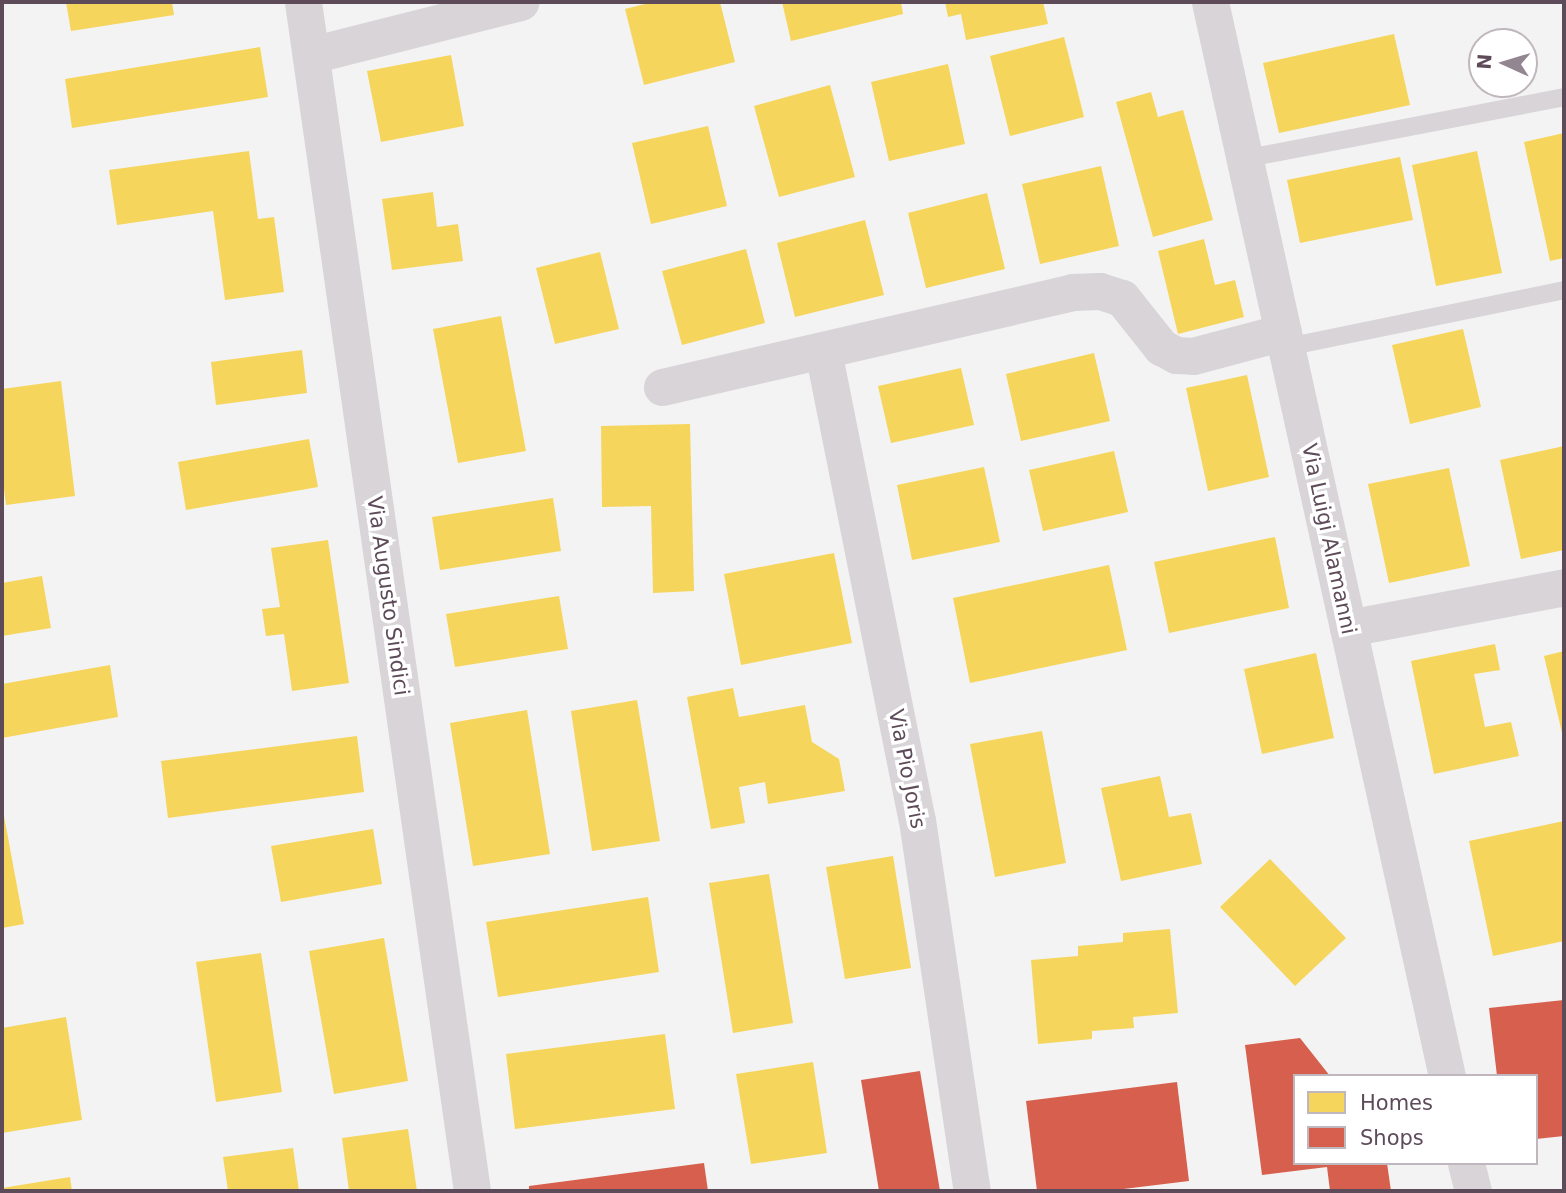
<!DOCTYPE html>
<html>
<head>
<meta charset="utf-8">
<style>
	body { margin:0 }
	#map { position:relative; width:1566px; height:1193px; overflow:hidden; background:#f3f3f3; font-family:"DejaVu Sans",sans-serif }
	div>[style] { position:absolute }
	.homes>* { inset:0; background:#f6d55c }
	.shops>* { inset:0; background:#d6604d }
	.service>* { height:18px; margin:-9px; padding:0 9px; transform-origin:9px; border-radius:9px; background:#d8d4d7 }
	.minor>* { height:37px; margin:-18.5px; padding:0 18.5px; transform-origin:18.5px; border-radius:18.5px; background:#d8d4d7 }
	span { translate:-50% -50%; white-space:nowrap; text-align:center; line-height:1.15; -webkit-text-stroke:7px #fff; paint-order:stroke }
	.street-label { font-size:21px; color:#5e4b5a }
	.frame { position:absolute; inset:0; border:4px solid #5e4b5a; pointer-events:none }
	.legend { position:absolute; left:1293px; top:1074px; width:245px; height:91px; box-sizing:border-box; background:#fff; border:2px solid #bfb7bd; margin:0; padding:9px 12px; list-style:none; font-size:21px; color:#5e4b5a }
	.legend li { display:flex; align-items:center; gap:14px; height:35px }
	.legend b { width:35px; border:2px solid #bfb7bd }
	.north { position:absolute; left:1468px; top:28px; width:70px; height:70px; box-sizing:border-box; background:#fff; border:2px solid #bfb7bd; border-radius:50%; rotate:274deg; font-size:19px; font-weight:700; line-height:28px; text-align:center; color:#5e4b5a }
	.north::after { content:''; display:block; margin:auto; width:24px; height:32px; background:#928690; clip-path:polygon(50% 0,100% 100%,50% 72%,0 100%) }
</style>
</head>
<body>
<div id="map">
	<div class="homes">
		<div style="clip-path:polygon(66px 2px,172px 2px,174px 15px,71px 31px)"></div>
		<div style="clip-path:polygon(653px 2px,720px 2px,735px 62px,644px 85px,625px 9px)"></div>
		<div style="clip-path:polygon(782px 2px,901px 2px,903px 14px,791px 41px)"></div>
		<div style="clip-path:polygon(945px 2px,1043px 2px,1048px 24px,966px 40px,961px 14px,948px 17px)"></div>
		<div style="clip-path:polygon(1394px 34px,1410px 105px,1279px 133px,1263px 63px)"></div>
		<div style="clip-path:polygon(1064px 37px,1084px 117px,1010px 136px,990px 56px)"></div>
		<div style="clip-path:polygon(260px 47px,268px 97px,72px 128px,65px 79px)"></div>
		<div style="clip-path:polygon(451px 55px,464px 126px,381px 142px,367px 71px)"></div>
		<div style="clip-path:polygon(948px 64px,965px 144px,889px 161px,871px 82px)"></div>
		<div style="clip-path:polygon(830px 85px,855px 177px,779px 197px,754px 106px)"></div>
		<div style="clip-path:polygon(1151px 92px,1158px 117px,1183px 110px,1213px 220px,1153px 237px,1116px 102px)"></div>
		<div style="clip-path:polygon(708px 126px,727px 206px,651px 224px,632px 143px)"></div>
		<div style="clip-path:polygon(1564px 133px,1564px 258px,1550px 261px,1524px 142px)"></div>
		<div style="clip-path:polygon(249px 151px,258px 219px,274px 217px,284px 292px,225px 300px,213px 211px,117px 225px,109px 170px)"></div>
		<div style="clip-path:polygon(1477px 151px,1502px 273px,1436px 286px,1412px 165px)"></div>
		<div style="clip-path:polygon(1400px 157px,1413px 220px,1300px 243px,1287px 180px)"></div>
		<div style="clip-path:polygon(1101px 166px,1119px 246px,1040px 264px,1022px 184px)"></div>
		<div style="clip-path:polygon(433px 192px,437px 227px,458px 224px,463px 261px,392px 270px,382px 199px)"></div>
		<div style="clip-path:polygon(987px 193px,1005px 269px,926px 288px,908px 213px)"></div>
		<div style="clip-path:polygon(865px 220px,884px 295px,795px 317px,777px 243px)"></div>
		<div style="clip-path:polygon(1204px 239px,1215px 285px,1235px 280px,1244px 317px,1178px 334px,1158px 251px)"></div>
		<div style="clip-path:polygon(746px 249px,765px 323px,682px 345px,662px 271px)"></div>
		<div style="clip-path:polygon(600px 252px,619px 329px,555px 344px,536px 268px)"></div>
		<div style="clip-path:polygon(501px 316px,526px 451px,458px 463px,433px 329px)"></div>
		<div style="clip-path:polygon(1463px 329px,1481px 407px,1410px 424px,1392px 345px)"></div>
		<div style="clip-path:polygon(302px 350px,307px 393px,216px 405px,211px 362px)"></div>
		<div style="clip-path:polygon(1094px 353px,1110px 421px,1021px 441px,1006px 374px)"></div>
		<div style="clip-path:polygon(961px 368px,974px 425px,891px 443px,878px 386px)"></div>
		<div style="clip-path:polygon(1247px 375px,1269px 477px,1208px 491px,1186px 388px)"></div>
		<div style="clip-path:polygon(61px 381px,75px 496px,6px 505px,2px 473px,2px 389px)"></div>
		<div style="clip-path:polygon(690px 424px,694px 591px,653px 593px,651px 506px,602px 507px,601px 426px)"></div>
		<div style="clip-path:polygon(309px 439px,318px 487px,186px 510px,178px 462px)"></div>
		<div style="clip-path:polygon(1564px 446px,1564px 550px,1521px 559px,1500px 460px)"></div>
		<div style="clip-path:polygon(1114px 451px,1128px 512px,1043px 531px,1029px 470px)"></div>
		<div style="clip-path:polygon(984px 467px,1000px 542px,912px 560px,897px 485px)"></div>
		<div style="clip-path:polygon(1449px 468px,1470px 566px,1389px 583px,1368px 484px)"></div>
		<div style="clip-path:polygon(553px 498px,561px 551px,440px 570px,432px 517px)"></div>
		<div style="clip-path:polygon(1275px 537px,1289px 608px,1169px 633px,1154px 562px)"></div>
		<div style="clip-path:polygon(328px 540px,349px 683px,292px 691px,284px 634px,266px 636px,262px 609px,280px 607px,271px 548px)"></div>
		<div style="clip-path:polygon(834px 553px,852px 643px,741px 665px,724px 574px)"></div>
		<div style="clip-path:polygon(1109px 565px,1127px 650px,970px 683px,953px 598px)"></div>
		<div style="clip-path:polygon(42px 576px,51px 628px,2px 636px,2px 583px)"></div>
		<div style="clip-path:polygon(559px 596px,568px 649px,455px 667px,446px 614px)"></div>
		<div style="clip-path:polygon(1495px 644px,1500px 670px,1474px 674px,1485px 727px,1511px 722px,1519px 756px,1434px 774px,1411px 661px)"></div>
		<div style="clip-path:polygon(1564px 651px,1564px 737px,1563px 737px,1544px 656px)"></div>
		<div style="clip-path:polygon(1316px 653px,1334px 738px,1262px 754px,1244px 669px)"></div>
		<div style="clip-path:polygon(110px 665px,118px 717px,2px 738px,2px 684px)"></div>
		<div style="clip-path:polygon(733px 688px,739px 717px,805px 705px,812px 742px,839px 759px,845px 791px,768px 804px,765px 782px,739px 787px,745px 823px,711px 829px,687px 697px)"></div>
		<div style="clip-path:polygon(637px 700px,660px 841px,592px 851px,571px 711px)"></div>
		<div style="clip-path:polygon(527px 710px,550px 854px,473px 866px,450px 723px)"></div>
		<div style="clip-path:polygon(1042px 731px,1066px 863px,995px 877px,970px 744px)"></div>
		<div style="clip-path:polygon(357px 736px,364px 792px,168px 818px,161px 761px)"></div>
		<div style="clip-path:polygon(1160px 776px,1169px 817px,1191px 813px,1202px 864px,1121px 881px,1101px 788px)"></div>
		<div style="clip-path:polygon(2px 805px,24px 924px,2px 928px)"></div>
		<div style="clip-path:polygon(1564px 821px,1564px 941px,1493px 956px,1469px 841px)"></div>
		<div style="clip-path:polygon(373px 829px,382px 884px,281px 902px,271px 846px)"></div>
		<div style="clip-path:polygon(893px 856px,911px 968px,845px 979px,826px 867px)"></div>
		<div style="clip-path:polygon(1270px 859px,1346px 938px,1295px 986px,1220px 907px)"></div>
		<div style="clip-path:polygon(769px 874px,793px 1023px,733px 1033px,709px 883px)"></div>
		<div style="clip-path:polygon(648px 897px,659px 972px,498px 997px,486px 922px)"></div>
		<div style="clip-path:polygon(1170px 929px,1178px 1013px,1133px 1017px,1134px 1028px,1092px 1031px,1092px 1039px,1038px 1044px,1031px 960px,1078px 956px,1078px 946px,1123px 942px,1123px 933px)"></div>
		<div style="clip-path:polygon(384px 938px,408px 1081px,334px 1094px,309px 951px)"></div>
		<div style="clip-path:polygon(261px 953px,282px 1092px,216px 1102px,196px 962px)"></div>
		<div style="clip-path:polygon(66px 1017px,82px 1120px,2px 1133px,2px 1028px)"></div>
		<div style="clip-path:polygon(665px 1034px,675px 1109px,515px 1129px,506px 1054px)"></div>
		<div style="clip-path:polygon(813px 1062px,827px 1153px,751px 1164px,736px 1074px)"></div>
		<div style="clip-path:polygon(408px 1129px,417px 1191px,349px 1191px,342px 1138px)"></div>
		<div style="clip-path:polygon(293px 1148px,299px 1191px,228px 1191px,223px 1157px)"></div>
		<div style="clip-path:polygon(70px 1177px,72px 1191px,2px 1191px,2px 1188px)"></div>
	</div>
	<div class="shops">
		<div style="clip-path:polygon(1564px 1000px,1564px 1136px,1536px 1139px,1536px 1076px,1497px 1076px,1489px 1008px)"></div>
		<div style="clip-path:polygon(1300px 1038px,1330px 1076px,1295px 1076px,1295px 1163px,1387px 1163px,1391px 1191px,1330px 1191px,1327px 1167px,1262px 1175px,1245px 1045px)"></div>
		<div style="clip-path:polygon(920px 1071px,940px 1191px,879px 1191px,861px 1080px)"></div>
		<div style="clip-path:polygon(1177px 1082px,1189px 1181px,1107px 1191px,1037px 1191px,1026px 1101px)"></div>
		<div style="clip-path:polygon(704px 1163px,708px 1191px,529px 1191px,529px 1186px)"></div>
	</div>
	<div class="service">
		<div style="left:1243px;top:159px;width:327px;rotate:-10.9deg"></div>
		<div style="left:1287px;top:347px;width:283px;rotate:-11.6deg"></div>
	</div>
	<div class="minor">
		<div style="left:303px;top:2px;width:1201px;rotate:81.91deg"></div>
		<div style="left:1210px;top:2px;width:1100px;rotate:77.56deg"></div>
		<div style="left:311px;top:55px;width:216px;rotate:-14.2deg"></div>
		<div style="left:823px;top:351px;width:478px;rotate:78.7deg"></div>
		<div style="left:917px;top:820px;width:375px;rotate:81.6deg"></div>
		<div style="left:662px;top:387px;width:421px;rotate:-13deg"></div>
		<div style="left:1072px;top:292px;width:28px;rotate:-2deg"></div>
		<div style="left:1100px;top:291px;width:23px;rotate:18deg"></div>
		<div style="left:1122px;top:298px;width:63px;rotate:51.5deg"></div>
		<div style="left:1161px;top:347px;width:17px;rotate:28deg"></div>
		<div style="left:1176px;top:355px;width:17px;rotate:3deg"></div>
		<div style="left:1193px;top:356px;width:93px;rotate:-14.9deg"></div>
		<div style="left:1348px;top:628px;width:220px;rotate:-10.7deg"></div>
		<div style="left:1466px;top:1163px;width:29px;rotate:76deg"></div>
	</div>
	<div class="street-label">
		<span style="left:1329px;top:539px;rotate:78deg">Via Luigi Alamanni</span>
		<span style="left:388px;top:596px;rotate:82deg">Via Augusto Sindici</span>
		<span style="left:907px;top:769px;rotate:79deg">Via Pio Joris</span>
	</div>
	<div class="frame"></div>
	<ul class="legend">
	<li><b style="height:19px;background:#f6d55c"></b>Homes</li>
	<li><b style="height:19px;background:#d6604d"></b>Shops</li>
	</ul>
	<div class="north">N</div>
</div>
</body>
</html>
